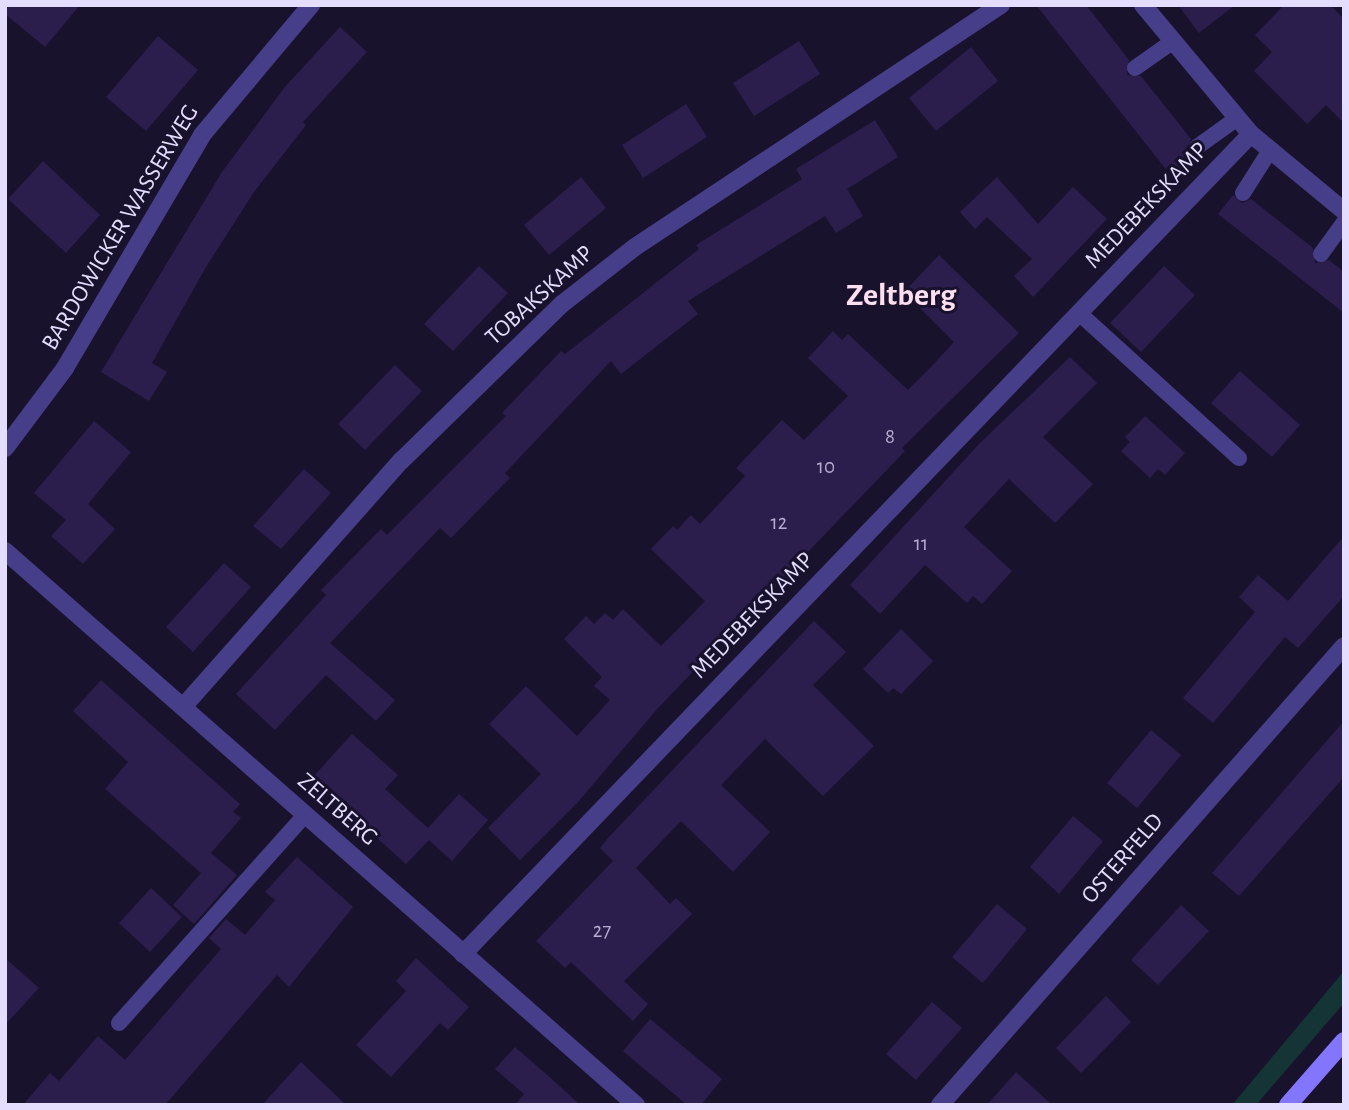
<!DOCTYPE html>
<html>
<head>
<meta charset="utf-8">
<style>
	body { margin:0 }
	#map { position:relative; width:1349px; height:1110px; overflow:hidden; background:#18122c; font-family:"Alegreya Sans",sans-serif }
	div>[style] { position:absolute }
	.green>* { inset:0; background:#153436 }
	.building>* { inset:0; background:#2b1e4c }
	.service>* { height:16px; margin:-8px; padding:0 8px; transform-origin:8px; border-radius:8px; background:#473e89 }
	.minor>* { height:18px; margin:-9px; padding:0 9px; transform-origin:9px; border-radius:9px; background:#473e89 }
	.secondary>* { height:18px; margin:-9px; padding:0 9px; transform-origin:9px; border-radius:9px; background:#8476fc }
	span { translate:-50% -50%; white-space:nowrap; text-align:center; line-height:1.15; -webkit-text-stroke:6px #18122c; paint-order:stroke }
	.number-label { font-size:21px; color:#b6add2 }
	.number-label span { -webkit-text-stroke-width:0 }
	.street-label { font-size:24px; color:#e4ddfe }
	.district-label { font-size:32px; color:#fedff0; font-weight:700 }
	.frame { position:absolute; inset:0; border:7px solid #e4ddfe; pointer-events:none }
</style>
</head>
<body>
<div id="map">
	<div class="green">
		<div style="clip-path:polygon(1344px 971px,1344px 1003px,1256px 1105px,1232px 1105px)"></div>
	</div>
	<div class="building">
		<div style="clip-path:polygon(5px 5px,80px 5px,45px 47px,5px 14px)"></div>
		<div style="clip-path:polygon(1036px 5px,1086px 5px,1129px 60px,1127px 75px,1141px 76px,1191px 139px,1187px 149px,1197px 157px,1172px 177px)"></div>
		<div style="clip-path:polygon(1178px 5px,1235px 5px,1199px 33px)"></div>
		<div style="clip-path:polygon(1284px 5px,1330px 5px,1344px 19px,1344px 123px,1326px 105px,1307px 124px,1254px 71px,1272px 52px,1255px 35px)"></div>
		<div style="clip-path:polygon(340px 27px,367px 52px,303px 122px,306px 125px,254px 192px,206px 267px,152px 363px,167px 372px,149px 401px,101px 372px,222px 172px,284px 88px)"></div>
		<div style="clip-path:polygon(158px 36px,198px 70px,146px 131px,106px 97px)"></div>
		<div style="clip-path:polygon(799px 41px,820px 74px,754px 116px,733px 83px)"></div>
		<div style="clip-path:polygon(971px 47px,998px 81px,936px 131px,909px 98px)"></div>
		<div style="clip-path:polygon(686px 104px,707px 137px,643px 178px,622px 145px)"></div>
		<div style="clip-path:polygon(875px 120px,898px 157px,847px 189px,863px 216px,836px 233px,825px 216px,688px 301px,698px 314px,621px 374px,611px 361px,505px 473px,510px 478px,451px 538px,440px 528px,330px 643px,395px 700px,376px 721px,326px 675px,275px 730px,236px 694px,326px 595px,321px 590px,381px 529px,387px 535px,506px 416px,502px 413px,561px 351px,565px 354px,610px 319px,699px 249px,696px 245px,802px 179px,796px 169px)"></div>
		<div style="clip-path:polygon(43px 161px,100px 215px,66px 253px,8px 199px)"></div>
		<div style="clip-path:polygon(581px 177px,606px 208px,549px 255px,524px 225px)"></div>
		<div style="clip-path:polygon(997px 177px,1038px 224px,1073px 187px,1107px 219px,1033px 297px,1014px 276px,1032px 259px,987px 217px,975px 229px,960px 212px)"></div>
		<div style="clip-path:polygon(1233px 195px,1242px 203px,1251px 199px,1313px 248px,1315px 263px,1329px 260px,1344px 272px,1344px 313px,1218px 214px)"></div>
		<div style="clip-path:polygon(939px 255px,1019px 333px,902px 448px,905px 451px,658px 708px,578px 802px,520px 860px,488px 828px,541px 774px,489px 724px,526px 686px,577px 736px,610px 700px,594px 686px,602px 677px,564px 639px,586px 616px,594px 624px,605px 613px,613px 620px,623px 609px,661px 646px,682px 625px,705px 601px,651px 549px,673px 526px,677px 530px,691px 515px,700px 524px,745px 476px,736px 468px,782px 420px,804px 440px,848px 396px,808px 358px,833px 331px,842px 340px,848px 334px,908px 390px,930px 368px,954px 342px,904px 292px)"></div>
		<div style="clip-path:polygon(479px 266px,508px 293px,453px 351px,424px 324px)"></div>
		<div style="clip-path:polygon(1164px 266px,1195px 295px,1141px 352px,1110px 323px)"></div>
		<div style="clip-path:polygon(1070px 357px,1097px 383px,1043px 437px,1093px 484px,1055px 523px,1009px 479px,964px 527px,1012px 571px,982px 604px,973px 596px,967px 603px,925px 565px,880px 614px,850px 585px,979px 444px)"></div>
		<div style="clip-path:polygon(395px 365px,422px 391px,365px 450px,338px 424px)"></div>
		<div style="clip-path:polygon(1240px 371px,1300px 425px,1272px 457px,1211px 403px)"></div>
		<div style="clip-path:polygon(1145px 416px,1185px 453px,1165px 475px,1158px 469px,1150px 478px,1121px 451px,1130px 442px,1125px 437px)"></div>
		<div style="clip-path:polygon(94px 421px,131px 452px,88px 504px,115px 529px,83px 564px,51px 536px,66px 520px,34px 493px)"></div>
		<div style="clip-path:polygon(304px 469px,331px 493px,281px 549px,253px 526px)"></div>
		<div style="clip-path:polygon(1344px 536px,1344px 596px,1298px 648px,1285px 637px,1213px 723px,1183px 698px,1255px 612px,1239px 597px,1258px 575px,1288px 601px)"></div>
		<div style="clip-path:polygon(224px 563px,251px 587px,193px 652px,166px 627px)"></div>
		<div style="clip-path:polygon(814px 621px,846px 652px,813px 685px,874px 746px,823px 796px,765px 739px,721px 785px,770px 832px,733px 872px,681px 821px,636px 868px,670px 904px,676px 898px,692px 914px,624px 981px,648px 1004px,633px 1021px,571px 962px,565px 968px,536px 941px,613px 861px,600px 848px,608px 838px)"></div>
		<div style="clip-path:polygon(901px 629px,933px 661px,901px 694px,893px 688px,888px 693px,863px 669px)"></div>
		<div style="clip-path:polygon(101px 680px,240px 804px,233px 812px,241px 818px,211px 853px,237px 875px,194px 924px,173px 905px,201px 873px,105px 789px,128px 762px,73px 711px)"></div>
		<div style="clip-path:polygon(1344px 721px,1344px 777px,1239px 896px,1212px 873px)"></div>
		<div style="clip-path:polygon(1151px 730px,1181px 755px,1137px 808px,1107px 783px)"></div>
		<div style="clip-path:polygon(352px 734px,398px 775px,385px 789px,428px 828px,459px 794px,488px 820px,452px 861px,429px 840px,406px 864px,311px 779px)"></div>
		<div style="clip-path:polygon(1073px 816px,1103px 841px,1059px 894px,1030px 867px)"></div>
		<div style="clip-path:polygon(297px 857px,353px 907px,289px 987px,277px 975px,165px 1105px,23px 1105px,50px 1073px,59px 1081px,98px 1036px,125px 1060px,221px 949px,209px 938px,226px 919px,245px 935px,275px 900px,265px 892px)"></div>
		<div style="clip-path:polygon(151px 888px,182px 917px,150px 952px,119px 923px)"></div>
		<div style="clip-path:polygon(997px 904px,1027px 929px,983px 983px,952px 957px)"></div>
		<div style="clip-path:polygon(1181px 905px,1209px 931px,1158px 985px,1131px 960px)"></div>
		<div style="clip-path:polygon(5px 958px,39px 988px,5px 1025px)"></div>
		<div style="clip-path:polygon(416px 958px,469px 1007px,448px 1030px,440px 1023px,391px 1077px,356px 1045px,406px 991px,396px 981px)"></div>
		<div style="clip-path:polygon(1106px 996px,1131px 1022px,1081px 1073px,1056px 1048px)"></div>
		<div style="clip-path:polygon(932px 1002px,962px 1028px,916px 1080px,886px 1054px)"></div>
		<div style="clip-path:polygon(650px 1019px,722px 1079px,701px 1105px,687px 1105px,623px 1051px)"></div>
		<div style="clip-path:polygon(515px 1047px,554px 1081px,580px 1105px,515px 1105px,524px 1094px,495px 1069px)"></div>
		<div style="clip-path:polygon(301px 1062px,346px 1105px,262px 1105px)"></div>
		<div style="clip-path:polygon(1016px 1072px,1052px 1105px,987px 1105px)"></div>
	</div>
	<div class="service">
		<div style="left:1135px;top:68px;width:45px;rotate:-35.1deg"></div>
		<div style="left:1197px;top:147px;width:48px;rotate:-35.7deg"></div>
		<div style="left:1243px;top:193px;width:49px;rotate:-57.6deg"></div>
		<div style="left:1321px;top:254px;width:39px;rotate:-54deg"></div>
		<div style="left:1079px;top:313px;width:216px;rotate:42.2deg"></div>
		<div style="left:119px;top:1023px;width:279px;rotate:-48.2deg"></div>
	</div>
	<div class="minor">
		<div style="left:1143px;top:5px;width:168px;rotate:50.1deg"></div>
		<div style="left:1251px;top:134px;width:121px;rotate:39.6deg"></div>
		<div style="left:5px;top:448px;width:100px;rotate:-53.1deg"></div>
		<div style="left:65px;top:368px;width:270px;rotate:-59.5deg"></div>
		<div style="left:202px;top:135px;width:170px;rotate:-50deg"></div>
		<div style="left:5px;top:551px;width:840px;rotate:41.28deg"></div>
		<div style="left:183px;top:707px;width:329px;rotate:-48.5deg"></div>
		<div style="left:401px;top:461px;width:225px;rotate:-44.3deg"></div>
		<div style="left:562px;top:304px;width:93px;rotate:-38deg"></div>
		<div style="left:635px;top:247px;width:439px;rotate:-33.5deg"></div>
		<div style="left:463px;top:954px;width:1137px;rotate:-46.14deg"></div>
		<div style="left:940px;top:1105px;width:611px;rotate:-48.65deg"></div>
	</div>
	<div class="secondary">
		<div style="left:1288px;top:1105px;width:85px;rotate:-48.8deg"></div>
	</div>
	<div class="number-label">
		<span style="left:890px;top:437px">8</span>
		<span style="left:826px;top:467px">10</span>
		<span style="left:779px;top:523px">12</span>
		<span style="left:921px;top:544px">11</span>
		<span style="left:602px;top:931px">27</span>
	</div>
	<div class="street-label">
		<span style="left:1147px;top:206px;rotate:-46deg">MEDEBEKSKAMP</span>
		<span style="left:121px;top:228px;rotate:-59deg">BARDOWICKER WASSERWEG</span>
		<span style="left:540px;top:296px;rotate:-42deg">TOBAKSKAMP</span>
		<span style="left:753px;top:616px;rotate:-46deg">MEDEBEKSKAMP</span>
		<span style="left:337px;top:810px;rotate:41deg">ZELTBERG</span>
		<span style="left:1123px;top:859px;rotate:-49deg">OSTERFELD</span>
	</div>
	<div class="district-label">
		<span style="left:901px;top:295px">Zeltberg</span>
	</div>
	<div class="frame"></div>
</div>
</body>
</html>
